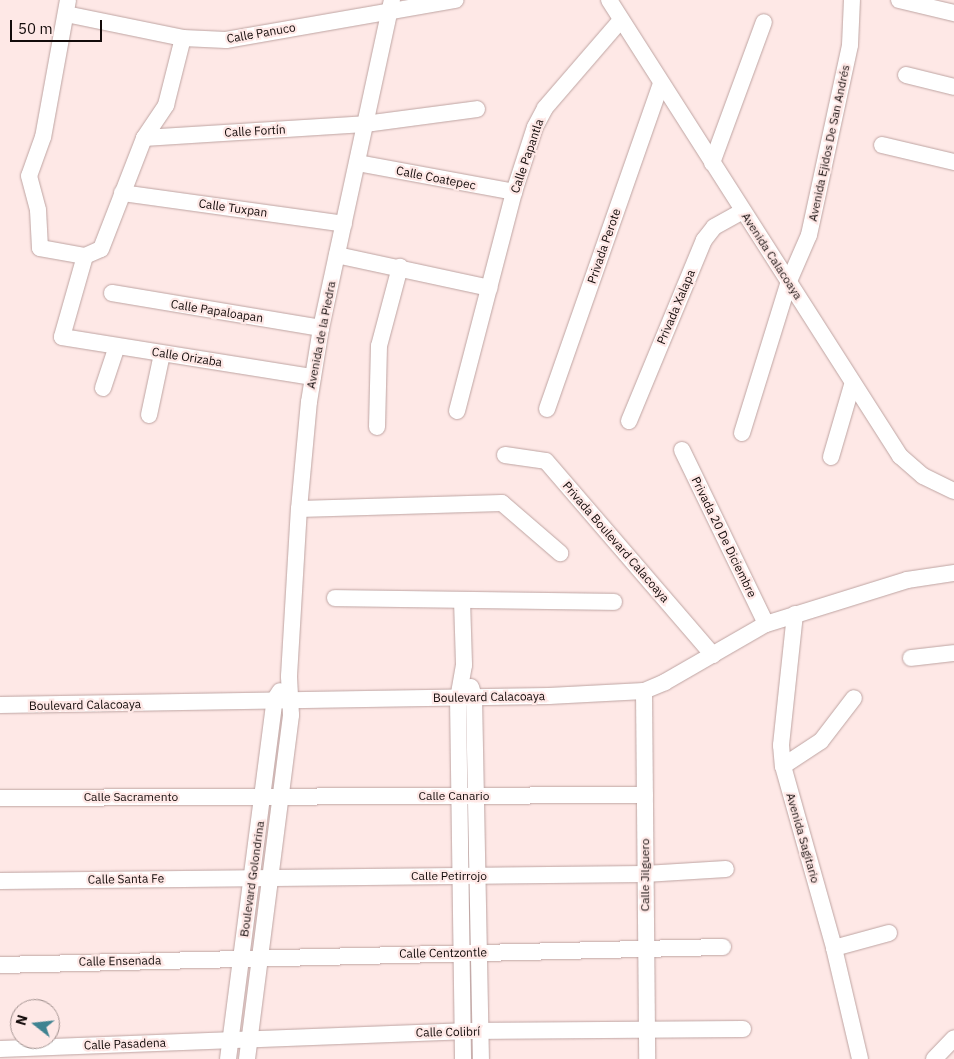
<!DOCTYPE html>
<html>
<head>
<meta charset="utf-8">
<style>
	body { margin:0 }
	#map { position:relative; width:954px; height:1059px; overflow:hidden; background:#fee8e6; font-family:"IBM Plex Sans",sans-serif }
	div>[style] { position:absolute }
	.roads { filter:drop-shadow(0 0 1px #bea4a2) drop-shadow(0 0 1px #bea4a2) }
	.minor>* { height:16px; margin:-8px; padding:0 8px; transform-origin:8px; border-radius:8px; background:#fff }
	span { translate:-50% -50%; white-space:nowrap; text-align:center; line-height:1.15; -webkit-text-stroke:4.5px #fee8e6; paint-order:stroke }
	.street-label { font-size:12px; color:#130b0a }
	.north { position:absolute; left:10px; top:999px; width:50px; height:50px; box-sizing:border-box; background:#fee8e6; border:1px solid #a0908e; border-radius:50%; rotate:286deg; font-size:14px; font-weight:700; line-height:20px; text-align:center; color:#130b0a }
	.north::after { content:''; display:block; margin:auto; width:18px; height:22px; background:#3f8391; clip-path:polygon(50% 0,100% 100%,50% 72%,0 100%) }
	.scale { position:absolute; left:10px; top:20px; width:92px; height:22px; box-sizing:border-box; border:2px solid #130b0a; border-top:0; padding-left:6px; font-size:15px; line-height:18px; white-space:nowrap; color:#130b0a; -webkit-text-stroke:4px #fee8e6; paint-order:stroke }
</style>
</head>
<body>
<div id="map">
	<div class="roads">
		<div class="minor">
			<div style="left:68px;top:0;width:139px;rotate:100.3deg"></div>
			<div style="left:43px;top:137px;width:41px;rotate:109.7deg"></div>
			<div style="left:29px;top:176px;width:35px;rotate:75deg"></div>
			<div style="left:38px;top:210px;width:38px;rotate:87deg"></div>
			<div style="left:40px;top:248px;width:46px;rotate:10.1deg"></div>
			<div style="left:85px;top:256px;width:17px;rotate:-24deg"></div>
			<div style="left:101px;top:249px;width:119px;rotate:-68.8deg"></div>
			<div style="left:144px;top:138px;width:40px;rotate:-56deg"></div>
			<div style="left:166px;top:105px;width:69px;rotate:-75.8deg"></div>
			<div style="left:609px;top:0;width:541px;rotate:57.46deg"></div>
			<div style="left:900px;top:456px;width:30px;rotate:41deg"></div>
			<div style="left:923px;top:476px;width:34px;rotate:26deg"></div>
			<div style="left:899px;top:0;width:57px;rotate:13.3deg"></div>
			<div style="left:66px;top:14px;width:119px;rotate:11.6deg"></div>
			<div style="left:183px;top:38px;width:43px;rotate:2.7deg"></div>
			<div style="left:226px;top:40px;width:233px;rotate:-9.9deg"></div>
			<div style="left:906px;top:75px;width:49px;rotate:14deg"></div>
			<div style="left:144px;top:138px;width:221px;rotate:-3.6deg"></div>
			<div style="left:365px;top:124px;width:113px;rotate:-7.6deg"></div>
			<div style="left:882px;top:145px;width:74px;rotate:13.3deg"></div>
			<div style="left:358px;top:163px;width:159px;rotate:10.5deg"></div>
			<div style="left:712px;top:163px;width:150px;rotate:-69.8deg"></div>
			<div style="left:122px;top:193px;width:224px;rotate:7.9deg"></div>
			<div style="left:337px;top:255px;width:156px;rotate:12.2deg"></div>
			<div style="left:85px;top:256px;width:84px;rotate:105.9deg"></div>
			<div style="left:62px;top:337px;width:254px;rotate:9.1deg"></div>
			<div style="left:112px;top:293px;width:212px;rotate:9.5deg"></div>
			<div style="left:103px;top:388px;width:44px;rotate:-71.6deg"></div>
			<div style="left:547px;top:409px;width:344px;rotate:-70.7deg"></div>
			<div style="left:457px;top:411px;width:226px;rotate:-75.4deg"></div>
			<div style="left:514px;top:192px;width:68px;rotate:-72.1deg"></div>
			<div style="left:535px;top:127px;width:21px;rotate:-62deg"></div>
			<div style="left:545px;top:108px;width:116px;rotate:-49.2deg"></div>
			<div style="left:149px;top:415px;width:62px;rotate:-78deg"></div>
			<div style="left:629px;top:421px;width:196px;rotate:-67.5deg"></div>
			<div style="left:704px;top:240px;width:16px;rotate:-52deg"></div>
			<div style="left:714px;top:227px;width:33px;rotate:-29deg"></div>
			<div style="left:377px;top:427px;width:81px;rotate:-88.6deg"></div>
			<div style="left:379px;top:346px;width:82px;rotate:-75.1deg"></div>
			<div style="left:742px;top:433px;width:159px;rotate:-72.8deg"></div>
			<div style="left:789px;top:281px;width:50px;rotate:-66.5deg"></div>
			<div style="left:809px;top:235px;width:194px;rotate:-77.8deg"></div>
			<div style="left:850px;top:45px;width:45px;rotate:-87.5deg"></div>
			<div style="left:682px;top:450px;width:193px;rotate:64.2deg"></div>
			<div style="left:505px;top:455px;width:41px;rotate:8.3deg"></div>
			<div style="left:546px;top:461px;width:256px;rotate:49.3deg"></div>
			<div style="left:831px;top:457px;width:75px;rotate:-73.7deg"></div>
			<div style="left:299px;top:509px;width:203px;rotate:-1.7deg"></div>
			<div style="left:502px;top:503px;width:77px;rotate:40.8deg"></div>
			<div style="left:335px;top:598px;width:279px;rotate:0.8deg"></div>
			<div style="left:462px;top:600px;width:65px;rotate:88.2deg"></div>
			<div style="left:464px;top:665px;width:34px;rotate:100deg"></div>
			<div style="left:458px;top:698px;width:361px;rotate:89.2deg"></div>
			<div style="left:795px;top:614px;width:132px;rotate:96.1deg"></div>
			<div style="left:781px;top:745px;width:21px;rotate:85deg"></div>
			<div style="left:783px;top:766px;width:189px;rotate:74.3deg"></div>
			<div style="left:834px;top:948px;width:114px;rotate:76.8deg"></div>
			<div style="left:911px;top:658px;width:43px;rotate:-6.6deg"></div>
			<div style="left:471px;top:687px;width:10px;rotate:73deg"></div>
			<div style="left:474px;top:697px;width:362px;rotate:88.9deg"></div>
			<div style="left:644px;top:691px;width:368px;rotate:89.5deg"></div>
			<div style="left:0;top:705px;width:549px;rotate:-0.94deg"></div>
			<div style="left:549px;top:696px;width:95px;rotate:-3deg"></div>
			<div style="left:644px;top:691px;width:23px;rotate:-23deg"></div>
			<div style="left:665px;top:682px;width:116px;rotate:-29.9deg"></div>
			<div style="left:766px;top:624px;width:148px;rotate:-17.3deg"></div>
			<div style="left:907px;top:580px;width:48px;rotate:-8.5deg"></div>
			<div style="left:783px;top:766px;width:45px;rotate:-33.3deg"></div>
			<div style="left:821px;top:741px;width:54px;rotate:-52.5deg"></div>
			<div style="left:0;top:798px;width:645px;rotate:-0.27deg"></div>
			<div style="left:0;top:881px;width:645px;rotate:-0.62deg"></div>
			<div style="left:645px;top:874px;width:81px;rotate:-3.5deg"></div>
			<div style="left:834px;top:948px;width:57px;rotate:-15.3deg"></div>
			<div style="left:0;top:965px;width:723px;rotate:-1.43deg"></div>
			<div style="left:0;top:1049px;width:463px;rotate:-2.2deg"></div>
			<div style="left:463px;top:1031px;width:280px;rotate:-0.4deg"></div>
			<div style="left:228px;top:1059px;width:363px;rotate:-82.6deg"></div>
			<div style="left:275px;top:699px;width:9px;rotate:-58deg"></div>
			<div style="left:247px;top:1059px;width:347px;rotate:-82.7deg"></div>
			<div style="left:291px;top:715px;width:39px;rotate:-93deg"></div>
			<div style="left:289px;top:676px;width:167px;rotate:-86.6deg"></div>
			<div style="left:299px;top:509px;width:107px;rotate:-84.7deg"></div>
			<div style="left:309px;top:402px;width:75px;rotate:-80.8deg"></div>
			<div style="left:321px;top:328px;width:336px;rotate:-77.8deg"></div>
			<div style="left:934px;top:1059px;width:29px;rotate:-46deg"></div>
		</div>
	</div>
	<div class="street-label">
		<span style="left:261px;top:33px;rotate:-10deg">Calle Panuco</span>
		<span style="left:255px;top:131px;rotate:-3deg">Calle Fortín</span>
		<span style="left:829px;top:143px;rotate:-78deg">Avenida Ejidos De San Andrés</span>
		<span style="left:527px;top:156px;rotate:-71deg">Calle Papantla</span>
		<span style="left:436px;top:178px;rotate:11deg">Calle Coatepec</span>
		<span style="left:233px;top:208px;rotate:8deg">Calle Tuxpan</span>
		<span style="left:604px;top:246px;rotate:-71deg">Privada Perote</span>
		<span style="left:772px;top:256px;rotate:57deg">Avenida Calacoaya</span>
		<span style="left:676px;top:307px;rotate:-67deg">Privada Xalapa</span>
		<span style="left:217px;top:311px;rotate:9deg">Calle Papaloapan</span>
		<span style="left:321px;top:335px;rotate:-79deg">Avenida de la Piedra</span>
		<span style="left:187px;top:357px;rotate:9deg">Calle Orizaba</span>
		<span style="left:724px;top:537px;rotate:64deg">Privada 20 De Diciembre</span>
		<span style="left:616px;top:542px;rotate:49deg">Privada Boulevard Calacoaya</span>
		<span style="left:489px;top:697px;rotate:-1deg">Boulevard Calacoaya</span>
		<span style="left:85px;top:705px;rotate:-1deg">Boulevard Calacoaya</span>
		<span style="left:454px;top:796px">Calle Canario</span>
		<span style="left:131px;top:797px">Calle Sacramento</span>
		<span style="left:803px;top:838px;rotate:74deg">Avenida Sagitario</span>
		<span style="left:645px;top:875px;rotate:-90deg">Calle Jilguero</span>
		<span style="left:449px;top:876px">Calle Petirrojo</span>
		<span style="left:126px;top:879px;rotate:-1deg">Calle Santa Fe</span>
		<span style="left:252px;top:879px;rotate:-82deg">Boulevard Golondrina</span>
		<span style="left:443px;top:953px;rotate:-1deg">Calle Centzontle</span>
		<span style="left:120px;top:961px;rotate:-1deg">Calle Ensenada</span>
		<span style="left:448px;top:1032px;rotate:-1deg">Calle Colibrí</span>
		<span style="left:125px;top:1044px;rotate:-2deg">Calle Pasadena</span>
	</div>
	<div class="north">N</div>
	<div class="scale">50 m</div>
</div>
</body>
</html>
